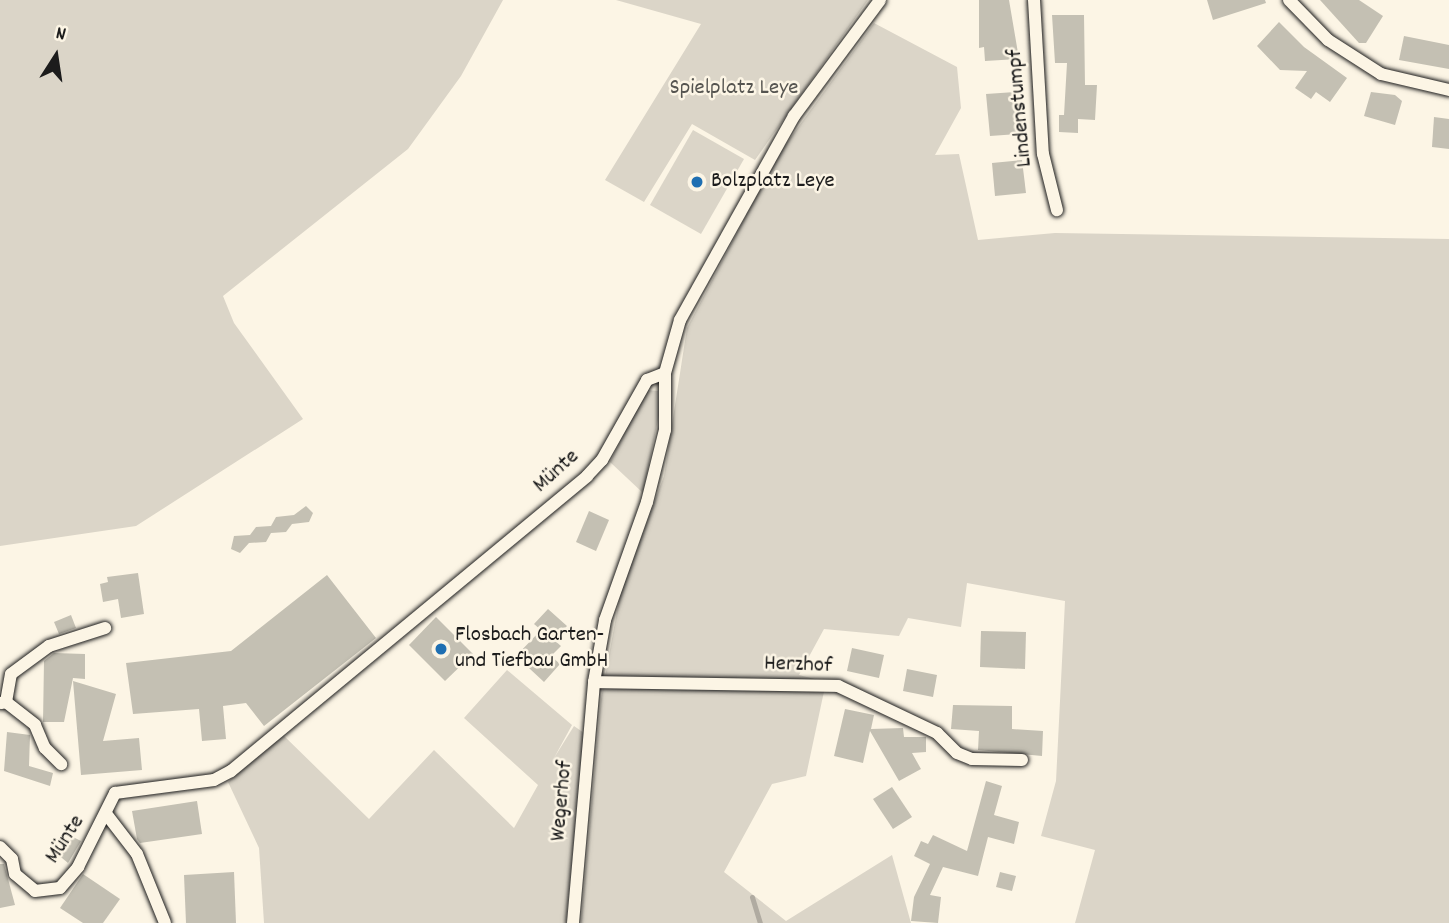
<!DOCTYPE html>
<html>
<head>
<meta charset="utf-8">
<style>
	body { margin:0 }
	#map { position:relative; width:1449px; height:923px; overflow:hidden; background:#fcf5e5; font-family:Dekko,sans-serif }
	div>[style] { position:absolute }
	.green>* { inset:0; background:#dbd5c8 }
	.stream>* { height:5px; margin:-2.5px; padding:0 2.5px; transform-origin:2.5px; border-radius:2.5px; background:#b0aba1 }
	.building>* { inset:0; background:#c4c0b3 }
	.roads { filter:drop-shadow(0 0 2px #1c1c1c) drop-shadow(0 0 2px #1c1c1c) }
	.street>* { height:12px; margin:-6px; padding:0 6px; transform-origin:6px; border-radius:6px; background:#fcf5e5 }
	.dots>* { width:19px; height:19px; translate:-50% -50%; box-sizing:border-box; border:4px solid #fcf5e5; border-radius:50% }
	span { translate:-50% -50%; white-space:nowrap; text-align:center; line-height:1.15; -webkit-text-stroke:5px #fcf5e5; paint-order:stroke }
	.park-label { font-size:23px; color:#555450 }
	.street-label { font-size:23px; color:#1c1c1c }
	.poi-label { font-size:23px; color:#1c1c1c }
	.left { translate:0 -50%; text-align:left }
	.north { position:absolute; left:21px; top:21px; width:70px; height:70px; -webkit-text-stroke:5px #fcf5e5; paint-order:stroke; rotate:12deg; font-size:19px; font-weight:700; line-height:28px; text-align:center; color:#1c1c1c }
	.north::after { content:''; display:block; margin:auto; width:24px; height:32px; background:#1c1c1c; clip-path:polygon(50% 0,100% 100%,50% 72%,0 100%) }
</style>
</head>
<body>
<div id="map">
	<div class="green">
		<div style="clip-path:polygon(0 0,503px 0,461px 76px,408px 149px,223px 296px,234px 323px,303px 419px,136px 526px,0 546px)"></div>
		<div style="clip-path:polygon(616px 0,868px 0,755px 160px,692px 124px,644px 202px,605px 180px,701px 24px)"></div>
		<div style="clip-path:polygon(874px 23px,957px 67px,961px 108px,935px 155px,959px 154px,978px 240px,1055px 233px,1449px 239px,1449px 923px,1075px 923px,1095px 850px,1041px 836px,1056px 781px,1065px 601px,967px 583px,961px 627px,908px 618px,899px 636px,824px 629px,799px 675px,826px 682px,806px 776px,772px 784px,724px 872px,786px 921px,892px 855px,911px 923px,581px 923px,601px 699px,620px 595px,664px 476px,687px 328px,778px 155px)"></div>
		<div style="clip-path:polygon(693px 130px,744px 159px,701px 234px,650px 205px)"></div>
		<div style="clip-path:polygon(646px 390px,658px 391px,659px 415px,643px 493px,610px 462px)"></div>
		<div style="clip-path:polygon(507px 670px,572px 725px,554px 758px,574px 726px,584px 733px,566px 923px,264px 923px,259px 848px,228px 782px,281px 733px,369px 819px,434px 750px,514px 828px,538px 785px,464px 718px)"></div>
	</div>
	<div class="stream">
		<div style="left:752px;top:897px;width:27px;rotate:73deg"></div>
	</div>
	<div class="building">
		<div style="clip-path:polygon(979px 0,1009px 0,1019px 59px,985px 61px,984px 47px,979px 48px)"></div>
		<div style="clip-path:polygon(1207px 0,1265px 0,1266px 3px,1213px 20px)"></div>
		<div style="clip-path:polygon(1320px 0,1359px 0,1383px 16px,1366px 43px,1359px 43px)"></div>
		<div style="clip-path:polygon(1052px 15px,1084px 15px,1085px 85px,1097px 85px,1095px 120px,1078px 119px,1078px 133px,1059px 132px,1059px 115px,1064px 115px,1067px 63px,1055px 63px)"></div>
		<div style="clip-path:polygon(1279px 22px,1304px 47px,1347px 78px,1330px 102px,1316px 92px,1311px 99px,1295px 88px,1307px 71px,1280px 70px,1257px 46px)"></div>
		<div style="clip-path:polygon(1404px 36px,1449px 45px,1449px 69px,1399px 60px)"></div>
		<div style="clip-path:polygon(1015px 92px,1019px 134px,990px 136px,986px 94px)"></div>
		<div style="clip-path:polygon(1371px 92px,1395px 95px,1402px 101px,1395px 125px,1364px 116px)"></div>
		<div style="clip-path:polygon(1434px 117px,1449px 119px,1449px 149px,1432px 147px)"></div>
		<div style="clip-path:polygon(1022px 160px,1026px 193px,995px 196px,992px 163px)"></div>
		<div style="clip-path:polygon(306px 506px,313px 513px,309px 522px,292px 524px,286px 532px,271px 533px,266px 542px,249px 543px,240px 553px,231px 549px,234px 536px,250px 535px,256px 527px,271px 526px,276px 517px,294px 515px)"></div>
		<div style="clip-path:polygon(589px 511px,609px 520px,596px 551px,576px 542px)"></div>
		<div style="clip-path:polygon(138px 573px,144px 614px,121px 618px,118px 599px,103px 602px,100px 584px,108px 582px,107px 577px)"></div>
		<div style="clip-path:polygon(327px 575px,376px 638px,264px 726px,246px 703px,223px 706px,226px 739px,202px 741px,199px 709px,133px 714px,126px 663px,231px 651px)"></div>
		<div style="clip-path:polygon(548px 609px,567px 626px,554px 640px,561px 646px,551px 656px,560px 664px,544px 682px,516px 656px,541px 630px,534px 624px)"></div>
		<div style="clip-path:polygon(71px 615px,76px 628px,59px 634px,54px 622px)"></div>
		<div style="clip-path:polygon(436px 617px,473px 654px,445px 681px,409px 645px)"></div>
		<div style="clip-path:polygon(981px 631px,1026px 632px,1025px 669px,980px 667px)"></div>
		<div style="clip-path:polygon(852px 648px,884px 655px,879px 678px,847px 671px)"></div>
		<div style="clip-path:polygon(54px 653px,85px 654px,85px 679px,73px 678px,64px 722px,43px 722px,44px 661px)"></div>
		<div style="clip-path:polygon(907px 669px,937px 675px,933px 697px,903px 691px)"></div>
		<div style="clip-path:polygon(73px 681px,116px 694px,103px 741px,139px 738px,142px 770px,81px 775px)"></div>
		<div style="clip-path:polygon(953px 705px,1012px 706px,1012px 729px,1043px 731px,1042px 756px,978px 750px,979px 731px,951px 729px)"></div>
		<div style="clip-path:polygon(845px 709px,874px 715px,871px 729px,903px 728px,904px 737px,926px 737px,926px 752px,912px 753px,921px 769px,899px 781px,870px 731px,863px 763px,834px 756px)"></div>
		<div style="clip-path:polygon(7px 732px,30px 735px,29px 766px,53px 773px,50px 786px,4px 771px)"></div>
		<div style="clip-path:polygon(986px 781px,1002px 786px,994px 815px,1019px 822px,1014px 844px,988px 837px,978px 876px,943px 867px,930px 895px,941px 897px,938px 923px,911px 921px,914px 897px,930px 864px,914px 856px,921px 841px,928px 844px,933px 835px,967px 851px)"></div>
		<div style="clip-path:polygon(892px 787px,912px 817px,893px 829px,873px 799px)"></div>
		<div style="clip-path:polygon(197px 801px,202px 834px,140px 843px,137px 839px,132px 811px)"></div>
		<div style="clip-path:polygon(71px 836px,81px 841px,68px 863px,56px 853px)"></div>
		<div style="clip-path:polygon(0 864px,4px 864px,15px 905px,0 908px)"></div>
		<div style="clip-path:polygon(234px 872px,236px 923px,186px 923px,184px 875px)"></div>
		<div style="clip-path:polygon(1000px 872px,1016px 876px,1012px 891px,996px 887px)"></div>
		<div style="clip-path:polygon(83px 874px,120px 899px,103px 923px,83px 923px,60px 908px)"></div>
	</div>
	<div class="roads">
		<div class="street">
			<div style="left:1034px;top:0;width:154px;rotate:86.7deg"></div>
			<div style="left:1043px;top:154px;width:58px;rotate:76deg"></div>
			<div style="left:1289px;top:0;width:56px;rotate:45.7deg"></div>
			<div style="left:1328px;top:40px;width:63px;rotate:32.7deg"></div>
			<div style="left:1381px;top:74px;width:70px;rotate:13.2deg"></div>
			<div style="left:594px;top:682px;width:244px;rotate:0.9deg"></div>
			<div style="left:838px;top:686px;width:110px;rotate:25.4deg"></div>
			<div style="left:937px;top:733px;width:28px;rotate:45deg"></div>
			<div style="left:957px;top:753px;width:16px;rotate:22deg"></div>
			<div style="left:972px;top:759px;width:50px;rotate:1.1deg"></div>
			<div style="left:6px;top:702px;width:28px;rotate:-80deg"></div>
			<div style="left:11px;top:674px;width:47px;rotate:-36.4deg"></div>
			<div style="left:49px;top:646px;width:59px;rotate:-17.8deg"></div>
			<div style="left:1px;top:703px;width:5px;rotate:-11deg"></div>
			<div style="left:6px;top:702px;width:37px;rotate:38deg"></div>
			<div style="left:35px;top:725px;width:25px;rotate:67deg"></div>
			<div style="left:45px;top:748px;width:23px;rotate:45deg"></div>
			<div style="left:107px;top:815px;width:49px;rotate:52.4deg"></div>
			<div style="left:137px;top:854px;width:74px;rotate:67.9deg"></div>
			<div style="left:0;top:847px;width:17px;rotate:45deg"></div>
			<div style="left:12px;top:859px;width:15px;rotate:79deg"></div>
			<div style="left:15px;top:874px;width:26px;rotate:40deg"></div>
			<div style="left:35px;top:891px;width:25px;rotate:-7deg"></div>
			<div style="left:60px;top:888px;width:28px;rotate:-49deg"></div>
			<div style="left:78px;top:867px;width:83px;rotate:-63.4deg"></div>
			<div style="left:115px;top:793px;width:100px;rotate:-7.5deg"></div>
			<div style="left:214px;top:780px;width:19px;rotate:-28deg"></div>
			<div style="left:231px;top:771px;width:462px;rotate:-39.6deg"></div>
			<div style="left:587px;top:476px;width:22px;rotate:-47deg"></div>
			<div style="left:602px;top:460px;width:92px;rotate:-60.6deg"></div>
			<div style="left:647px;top:380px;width:19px;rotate:-21deg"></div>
			<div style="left:573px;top:923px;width:242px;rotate:-85deg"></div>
			<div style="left:594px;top:682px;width:63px;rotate:-79.9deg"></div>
			<div style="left:605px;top:620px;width:125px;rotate:-70.4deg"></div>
			<div style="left:647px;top:502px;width:74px;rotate:-76deg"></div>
			<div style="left:665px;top:430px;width:57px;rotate:-90deg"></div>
			<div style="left:665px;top:373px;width:55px;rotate:-74.2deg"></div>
			<div style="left:680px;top:320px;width:234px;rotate:-60.8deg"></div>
			<div style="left:794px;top:116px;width:144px;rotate:-53.4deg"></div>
		</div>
	</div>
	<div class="dots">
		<div style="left:697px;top:182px;background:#1f6fb2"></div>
		<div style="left:441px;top:649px;background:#1f6fb2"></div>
	</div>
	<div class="park-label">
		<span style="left:734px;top:89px">Spielplatz Leye</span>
	</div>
	<div class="street-label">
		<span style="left:1021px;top:108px;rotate:-95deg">Lindenstumpf</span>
		<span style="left:557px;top:472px;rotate:-42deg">Münte</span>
		<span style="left:798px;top:666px;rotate:2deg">Herzhof</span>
		<span style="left:563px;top:801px;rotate:-85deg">Wegerhof</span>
		<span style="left:66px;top:840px;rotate:-57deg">Münte</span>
	</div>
	<div class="poi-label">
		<span class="left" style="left:711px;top:182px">Bolzplatz Leye</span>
		<span class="left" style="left:455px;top:649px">Flosbach Garten-<br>und Tiefbau GmbH</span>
	</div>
	<div class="north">N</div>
</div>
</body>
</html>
